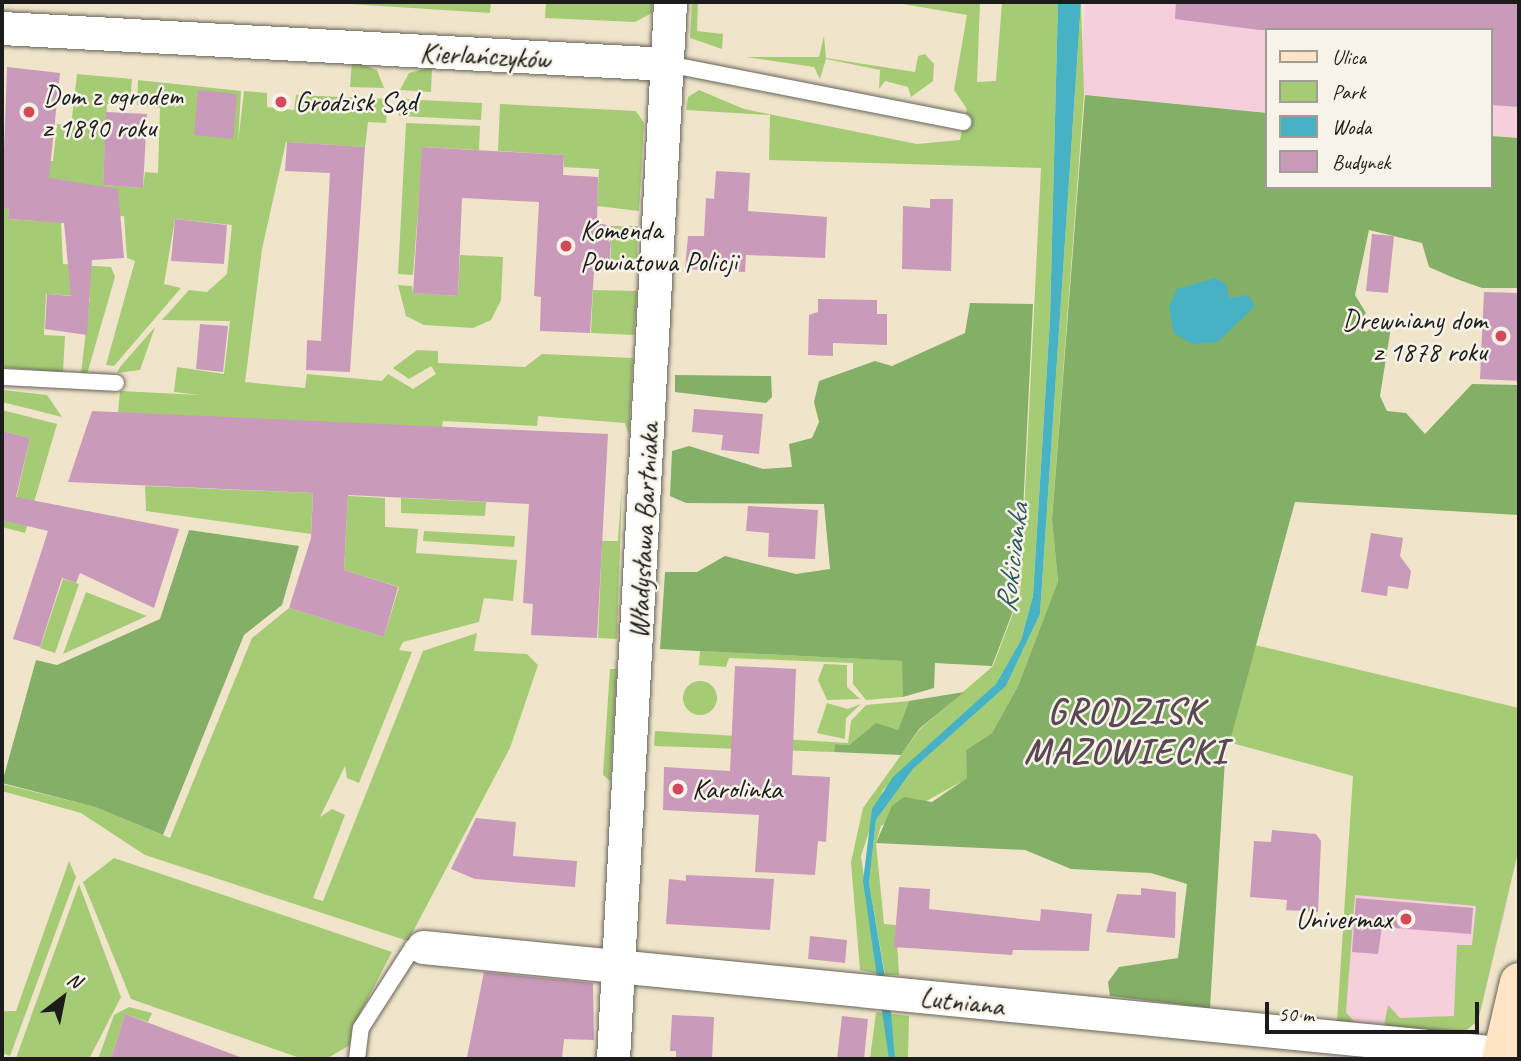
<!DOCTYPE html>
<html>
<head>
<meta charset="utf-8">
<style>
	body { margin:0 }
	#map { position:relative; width:1521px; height:1061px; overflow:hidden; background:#f0e5cb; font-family:Caveat,sans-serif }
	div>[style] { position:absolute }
	.built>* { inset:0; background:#f5cfdb }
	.green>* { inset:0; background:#a6cb75 }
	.round { border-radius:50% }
	.forest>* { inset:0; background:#84af66 }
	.water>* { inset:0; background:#46b2c3 }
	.building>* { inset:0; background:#ca9aba }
	.roads { filter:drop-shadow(0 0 2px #666259) drop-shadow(0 0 2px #666259) }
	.lane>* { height:16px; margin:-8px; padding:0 8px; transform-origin:8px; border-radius:8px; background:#fff }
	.street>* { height:33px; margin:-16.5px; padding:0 16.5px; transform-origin:16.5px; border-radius:16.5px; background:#fff }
	.secondary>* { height:38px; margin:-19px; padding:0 19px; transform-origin:19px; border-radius:19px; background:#ffe4c6 }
	.dots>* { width:19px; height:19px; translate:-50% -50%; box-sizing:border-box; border:4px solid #f7f3e8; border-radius:50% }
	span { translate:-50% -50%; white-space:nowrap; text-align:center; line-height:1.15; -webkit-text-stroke:5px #f7f3e8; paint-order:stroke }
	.street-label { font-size:28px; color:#1c1c1c }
	.poi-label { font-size:28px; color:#1c1c1c }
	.left { translate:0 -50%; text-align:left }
	.right { translate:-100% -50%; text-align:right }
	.water-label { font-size:30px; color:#2d585f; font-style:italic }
	.district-label { font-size:35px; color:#594853; font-weight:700; letter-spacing:2px }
	.frame { position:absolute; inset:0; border:4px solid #1c1c1c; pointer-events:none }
	.legend { position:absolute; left:1265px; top:28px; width:228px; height:161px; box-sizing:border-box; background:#f7f3e8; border:2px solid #9f9d96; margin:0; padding:9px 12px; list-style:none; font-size:21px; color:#1c1c1c }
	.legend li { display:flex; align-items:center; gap:14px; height:35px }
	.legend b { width:35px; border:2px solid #9f9d96 }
	.north { position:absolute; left:28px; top:963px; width:70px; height:70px; -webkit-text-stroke:5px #f7f3e8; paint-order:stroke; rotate:32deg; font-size:19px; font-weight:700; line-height:28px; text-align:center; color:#1c1c1c }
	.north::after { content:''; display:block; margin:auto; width:24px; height:32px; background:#1c1c1c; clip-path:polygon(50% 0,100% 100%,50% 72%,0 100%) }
	.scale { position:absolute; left:1265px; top:1002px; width:214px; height:32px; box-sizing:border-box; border:4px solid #1c1c1c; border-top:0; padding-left:9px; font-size:21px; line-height:24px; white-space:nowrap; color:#1c1c1c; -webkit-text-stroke:5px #f7f3e8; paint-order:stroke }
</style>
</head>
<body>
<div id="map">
	<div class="built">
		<div style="clip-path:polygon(1085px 2px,1519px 2px,1519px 138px,1491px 135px,1491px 30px,1267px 30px,1267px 113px,1080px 94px)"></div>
		<div style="clip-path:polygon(1346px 884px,1508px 900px,1478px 1021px,1460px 1035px,1337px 1022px)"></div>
	</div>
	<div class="green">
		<div style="clip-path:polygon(319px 2px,491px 2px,490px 13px)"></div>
		<div style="clip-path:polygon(546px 2px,652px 2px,652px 13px,635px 22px,545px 18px)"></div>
		<div style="clip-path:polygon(692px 2px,698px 2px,697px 31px,723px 34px,722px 49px,690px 38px)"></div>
		<div style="clip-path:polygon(891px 2px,991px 2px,980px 2px,977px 82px,996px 81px,1002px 2px,1058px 2px,1050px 319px,1033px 596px,1021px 640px,996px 684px,883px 790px,861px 856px,878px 974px,860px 970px,851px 862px,863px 808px,919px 730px,993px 666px,1020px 595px,1041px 168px,769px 160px,770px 115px,686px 110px,688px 97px,699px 90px,744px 109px,917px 144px,960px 140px,967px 109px,954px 90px,967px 15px)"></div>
		<div style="clip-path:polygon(1081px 2px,1084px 95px,1052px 520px,1058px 581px,1018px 686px,992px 733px,966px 750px,968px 778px,881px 826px,876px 843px,884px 924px,896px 925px,899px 975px,885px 975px,869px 883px,876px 820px,913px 769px,1006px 686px,1040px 614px)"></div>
		<div style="clip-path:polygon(824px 36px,826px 58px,915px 72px,918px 56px,925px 54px,934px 64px,933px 81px,911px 97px,908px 87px,885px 81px,879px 89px,880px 70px,826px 59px,820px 79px,814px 67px,746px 57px,819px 57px)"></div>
		<div style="clip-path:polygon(352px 61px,377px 70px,384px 88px,350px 87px)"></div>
		<div style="clip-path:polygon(432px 67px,431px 92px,400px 90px,409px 73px)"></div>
		<div style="clip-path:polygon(77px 74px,132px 79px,130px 104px,107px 104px,103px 185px,143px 188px,145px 172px,158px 173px,160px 108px,137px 105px,138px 80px,241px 91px,238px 143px,244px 91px,267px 93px,267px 107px,294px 110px,296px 95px,388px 99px,386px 123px,368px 122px,365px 147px,286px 142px,262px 249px,245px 382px,305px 388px,307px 374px,382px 381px,388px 374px,413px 389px,436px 374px,431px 366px,409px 379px,393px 368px,417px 350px,438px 351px,438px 363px,525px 367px,542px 354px,633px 358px,629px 435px,625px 423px,538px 416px,537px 426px,443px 421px,441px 434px,118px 413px,120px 391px,200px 395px,174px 392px,177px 367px,224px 374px,230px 321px,162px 320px,189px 290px,207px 292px,227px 274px,232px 225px,175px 219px,164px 284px,181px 288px,114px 366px,106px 365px,135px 261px,127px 258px,124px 216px,61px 222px,63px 264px,111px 267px,115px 277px,87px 374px,81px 374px,90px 297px,46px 294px,44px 335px,65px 336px,63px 373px,2px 367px,2px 208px,9px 209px,8px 219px,35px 221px,36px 216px,27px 175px,2px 157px,53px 161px,57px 124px,71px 126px)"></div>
		<div style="clip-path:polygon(400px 99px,482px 103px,481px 120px,399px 116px)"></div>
		<div style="clip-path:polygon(500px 104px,636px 111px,644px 123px,639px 211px,597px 206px,599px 169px,564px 167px,564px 155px,498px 151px)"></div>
		<div style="clip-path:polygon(406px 123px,480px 126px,479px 150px,423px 147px,413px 275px,398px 274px)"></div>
		<div style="clip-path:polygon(612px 226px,638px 226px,637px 270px,610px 269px)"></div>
		<div style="clip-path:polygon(460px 255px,503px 257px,501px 300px,491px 320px,473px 328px,424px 325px,406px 316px,398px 285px,412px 286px,413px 293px,458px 296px)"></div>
		<div style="clip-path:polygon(593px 290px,637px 291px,634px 335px,591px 333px)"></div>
		<div style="clip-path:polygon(155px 327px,140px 370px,117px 373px,120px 367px)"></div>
		<div style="clip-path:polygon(2px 390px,47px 395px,62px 417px,2px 402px)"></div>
		<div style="clip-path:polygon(2px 410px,57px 424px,25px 533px,2px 527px,2px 520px,11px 522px,30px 438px,2px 431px)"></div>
		<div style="clip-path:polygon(622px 484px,617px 639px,598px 638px,602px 541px,618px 541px)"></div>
		<div style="clip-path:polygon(145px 486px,313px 493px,311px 534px,146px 511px)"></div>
		<div style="clip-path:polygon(348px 496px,385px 498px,385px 527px,418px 529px,416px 553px,517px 560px,513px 601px,484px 598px,479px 622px,403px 642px,399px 650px,412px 652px,359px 783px,347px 778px,345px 766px,320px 817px,332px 809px,345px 815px,313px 898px,323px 901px,423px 651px,477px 633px,474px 651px,527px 654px,538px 665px,510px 748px,408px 941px,145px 855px,81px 813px,2px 791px,2px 784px,95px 807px,170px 838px,252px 638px,289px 608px,384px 637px,399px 587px,344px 570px)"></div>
		<div style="clip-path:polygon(401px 498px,486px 502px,485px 516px,401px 513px)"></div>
		<div style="clip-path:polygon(424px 531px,515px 536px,514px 547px,423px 541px)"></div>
		<div style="clip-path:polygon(63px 579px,79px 584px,55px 653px,40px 648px)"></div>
		<div style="clip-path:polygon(86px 592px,147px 616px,63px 654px)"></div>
		<div style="clip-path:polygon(1255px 645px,1519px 708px,1519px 848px,1478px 1021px,1460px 1035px,1384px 1026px,1388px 1005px,1400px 1018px,1454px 1016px,1457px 945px,1472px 945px,1476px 906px,1355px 895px,1346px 1012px,1355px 1023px,1337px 1022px,1353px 776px,1228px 742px)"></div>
		<div style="clip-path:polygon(700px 651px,903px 661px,903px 697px,866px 700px,853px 684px,853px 663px,729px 658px,726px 667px,699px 665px)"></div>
		<div style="clip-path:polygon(824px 664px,847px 665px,847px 687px,860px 699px,827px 700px,818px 680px)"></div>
		<div style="clip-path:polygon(610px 669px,617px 669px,610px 781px,603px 775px)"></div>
		<div class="round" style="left:683px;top:681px;width:34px;height:34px"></div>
		<div style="clip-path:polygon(909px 701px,898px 730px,871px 727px,849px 745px,835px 744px,834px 752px,654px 746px,655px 731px,848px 743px,851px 721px,866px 705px)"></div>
		<div style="clip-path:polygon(827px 703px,848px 709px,861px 704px,846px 718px,845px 739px,817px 733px)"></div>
		<div style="clip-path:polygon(114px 858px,392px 952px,352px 1029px,350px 1045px,326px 1059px,303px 1059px,131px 999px,83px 882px)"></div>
		<div style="clip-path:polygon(69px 861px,76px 877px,10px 1056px,2px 1053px,2px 1011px,16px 1011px)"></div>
		<div style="clip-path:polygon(79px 884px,121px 997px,89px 1059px,16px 1058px)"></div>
		<div style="clip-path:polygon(129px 1007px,152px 1013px,148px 1022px,125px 1014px,111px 1059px,98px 1059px,114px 1015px)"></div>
		<div style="clip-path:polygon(876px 1012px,909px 1016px,908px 1059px,870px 1059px)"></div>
	</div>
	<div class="forest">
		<div style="clip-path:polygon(1085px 95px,1267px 113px,1267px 187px,1491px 187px,1491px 136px,1519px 138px,1519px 288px,1482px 288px,1454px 278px,1429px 267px,1422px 243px,1369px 230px,1355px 295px,1366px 313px,1358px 322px,1366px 332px,1381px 319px,1391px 327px,1380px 396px,1387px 411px,1406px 413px,1425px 434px,1472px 384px,1519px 385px,1519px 515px,1295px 502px,1225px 759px,1210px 1008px,1110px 996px,1108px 982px,1119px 967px,1178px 958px,1187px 884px,1151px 873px,1071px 869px,1025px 850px,876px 843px,892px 806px,904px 797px,932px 802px,967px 778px,966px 750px,992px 733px,1018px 686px,1058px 581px,1052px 520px)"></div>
		<div style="clip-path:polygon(970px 303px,1033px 304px,1019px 595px,992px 666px,935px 663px,934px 688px,903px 697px,902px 661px,660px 649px,665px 572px,697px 572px,725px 556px,796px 574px,830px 569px,824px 504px,686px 503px,670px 496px,672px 451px,689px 446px,763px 469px,792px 467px,789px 444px,812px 438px,819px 422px,814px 402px,819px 381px,875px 361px,892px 366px,965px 333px)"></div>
		<div style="clip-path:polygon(675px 375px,771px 376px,772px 397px,766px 403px,675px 392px)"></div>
		<div style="clip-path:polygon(189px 530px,299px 546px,282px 605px,244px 635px,163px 835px,95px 807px,2px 783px,36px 660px,57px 665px,160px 619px)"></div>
		<div style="clip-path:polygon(964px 692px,919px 729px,901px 755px,834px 752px,835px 744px,849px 745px,876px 723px,898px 730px,909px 701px)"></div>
	</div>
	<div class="water">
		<div style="clip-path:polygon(1058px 2px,1081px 2px,1040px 614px,1006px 686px,913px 769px,876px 820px,869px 883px,891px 1013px,895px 1059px,889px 1059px,863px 881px,872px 809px,893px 777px,996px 684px,1021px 640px,1033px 596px,1050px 319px)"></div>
		<div style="clip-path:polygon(1215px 278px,1226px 284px,1229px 298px,1248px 295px,1255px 306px,1218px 342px,1192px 344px,1174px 333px,1169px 307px,1177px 289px)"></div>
	</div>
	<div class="building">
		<div style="clip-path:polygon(1176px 2px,1519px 2px,1519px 107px,1491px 105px,1491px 30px,1259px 30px,1175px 19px)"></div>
		<div style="clip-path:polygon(7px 67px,60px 73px,49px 178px,118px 189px,124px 258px,92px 260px,87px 335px,45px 329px,47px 294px,71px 296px,64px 223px,8px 219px,9px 209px,2px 208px)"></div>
		<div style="clip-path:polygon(198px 90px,237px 94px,233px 139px,194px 135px)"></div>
		<div style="clip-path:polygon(106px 112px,147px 114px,143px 188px,103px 185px)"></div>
		<div style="clip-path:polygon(287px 142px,365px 147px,350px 372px,306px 370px,307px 340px,321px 341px,330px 173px,285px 171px)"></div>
		<div style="clip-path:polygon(422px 147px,564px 155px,563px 175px,598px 177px,597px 223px,612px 226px,609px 271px,594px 271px,590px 333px,540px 331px,541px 297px,534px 296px,539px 202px,462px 198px,458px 296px,413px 293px)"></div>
		<div style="clip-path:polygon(716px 171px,750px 173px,748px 211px,827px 217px,825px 258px,746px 255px,745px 272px,685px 269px,688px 236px,704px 236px,706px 198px,714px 199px)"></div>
		<div style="clip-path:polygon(930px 199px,953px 199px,951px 271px,902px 269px,903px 206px,930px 208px)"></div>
		<div style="clip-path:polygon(175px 219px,227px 225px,224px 264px,171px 261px)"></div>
		<div style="clip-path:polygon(1372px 234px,1394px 236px,1388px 293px,1366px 291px)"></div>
		<div style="clip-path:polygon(1484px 292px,1519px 293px,1519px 381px,1480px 379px)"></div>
		<div style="clip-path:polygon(818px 299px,877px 300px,877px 314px,887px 314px,887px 345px,833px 343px,833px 356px,808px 355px,809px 315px,818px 312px)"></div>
		<div style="clip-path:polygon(200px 324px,228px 326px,223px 372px,196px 369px)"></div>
		<div style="clip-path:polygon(694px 409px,763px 414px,759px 454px,721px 450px,723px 435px,692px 432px)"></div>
		<div style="clip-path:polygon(92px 411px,608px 434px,597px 638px,531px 635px,533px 604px,523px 603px,529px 504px,348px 495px,344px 570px,398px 587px,384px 637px,289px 608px,311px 538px,313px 493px,68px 482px)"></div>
		<div style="clip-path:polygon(2px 431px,30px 438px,16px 497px,179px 529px,154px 608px,80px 573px,76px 583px,62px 578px,40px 647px,13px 639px,48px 531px,2px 520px)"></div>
		<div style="clip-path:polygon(748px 506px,818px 510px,815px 559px,768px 557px,769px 533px,746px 531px)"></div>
		<div style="clip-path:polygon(1371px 533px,1403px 538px,1400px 556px,1411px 571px,1408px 589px,1388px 586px,1387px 596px,1361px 592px)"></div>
		<div style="clip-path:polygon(735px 666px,796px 669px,792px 775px,830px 777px,826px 842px,818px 841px,815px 875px,755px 872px,759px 815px,663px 810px,664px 767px,730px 771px)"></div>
		<div style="clip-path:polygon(476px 818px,516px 822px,513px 856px,577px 861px,575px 887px,475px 879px,451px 869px)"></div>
		<div style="clip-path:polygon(1272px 830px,1316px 834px,1321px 841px,1318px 912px,1286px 910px,1287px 900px,1250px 897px,1254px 841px,1271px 842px)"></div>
		<div style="clip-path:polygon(686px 875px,774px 879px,770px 930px,666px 924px,669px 879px,686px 881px)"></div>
		<div style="clip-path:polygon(899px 887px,930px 889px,929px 909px,1040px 921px,1041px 909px,1092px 914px,1089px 951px,1013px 950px,1012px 955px,894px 947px)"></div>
		<div style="clip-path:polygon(1141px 888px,1176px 892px,1175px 938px,1106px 932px,1117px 894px,1141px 895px)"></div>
		<div style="clip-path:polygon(1356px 898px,1473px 908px,1471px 934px,1382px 927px,1378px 954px,1352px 952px)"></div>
		<div style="clip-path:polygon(810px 936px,847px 940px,845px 963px,808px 959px)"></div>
		<div style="clip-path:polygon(484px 972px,593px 983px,594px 1040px,564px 1039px,562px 1059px,467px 1057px)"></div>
		<div style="clip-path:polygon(125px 1014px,240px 1057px,239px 1059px,111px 1059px)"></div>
		<div style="clip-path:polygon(672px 1015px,714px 1017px,712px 1059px,676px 1059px,676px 1051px,670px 1051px)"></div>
		<div style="clip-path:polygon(842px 1016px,868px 1019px,864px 1059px,837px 1059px)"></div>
	</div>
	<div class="roads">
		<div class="lane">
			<div style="left:667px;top:64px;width:302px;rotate:11.1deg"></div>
			<div style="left:2px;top:377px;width:114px;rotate:3deg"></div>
			<div style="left:357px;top:1059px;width:31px;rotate:-83deg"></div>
			<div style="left:361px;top:1028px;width:96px;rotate:-57.3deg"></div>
			<div style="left:413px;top:947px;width:10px"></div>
		</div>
		<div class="street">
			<div style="left:2px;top:28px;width:666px;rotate:3.1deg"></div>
			<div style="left:423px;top:947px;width:1101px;rotate:5.63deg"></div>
			<div style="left:613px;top:1059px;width:1059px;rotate:-86.91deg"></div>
		</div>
		<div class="secondary">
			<div style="left:1501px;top:1059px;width:79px;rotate:-76.8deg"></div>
		</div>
	</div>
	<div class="dots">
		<div style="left:281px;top:102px;background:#d1495b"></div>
		<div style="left:29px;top:112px;background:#d1495b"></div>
		<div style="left:566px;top:246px;background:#d1495b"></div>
		<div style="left:1501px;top:336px;background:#d1495b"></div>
		<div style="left:678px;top:789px;background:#d1495b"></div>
		<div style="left:1406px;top:919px;background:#d1495b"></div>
	</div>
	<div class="street-label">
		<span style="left:485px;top:56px;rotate:3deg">Kierlańczyków</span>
		<span style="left:644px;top:531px;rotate:-87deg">Władysława Bartniaka</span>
		<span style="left:962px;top:1002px;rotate:6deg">Lutniana</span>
	</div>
	<div class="poi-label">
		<span class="left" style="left:43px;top:112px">Dom z ogrodem<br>z 1890 roku</span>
		<span class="left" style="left:295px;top:102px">Grodzisk Sąd</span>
		<span class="left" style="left:580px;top:246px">Komenda<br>Powiatowa Policji</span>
		<span class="right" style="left:1487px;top:336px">Drewniany dom<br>z 1878 roku</span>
		<span class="left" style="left:692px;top:789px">Karolinka</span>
		<span class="right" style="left:1392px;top:919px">Univermax</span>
	</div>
	<div class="water-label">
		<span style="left:1012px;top:558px;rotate:-83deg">Rokicianka</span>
	</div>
	<div class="district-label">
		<span style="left:1126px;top:732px">GRODZISK<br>MAZOWIECKI</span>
	</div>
	<div class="frame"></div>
	<ul class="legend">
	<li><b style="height:9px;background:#ffe4c6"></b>Ulica</li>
	<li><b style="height:19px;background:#a6cb75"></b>Park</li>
	<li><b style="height:19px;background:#46b2c3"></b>Woda</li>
	<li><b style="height:19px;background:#ca9aba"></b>Budynek</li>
	</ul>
	<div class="north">N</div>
	<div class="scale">50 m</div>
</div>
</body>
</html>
